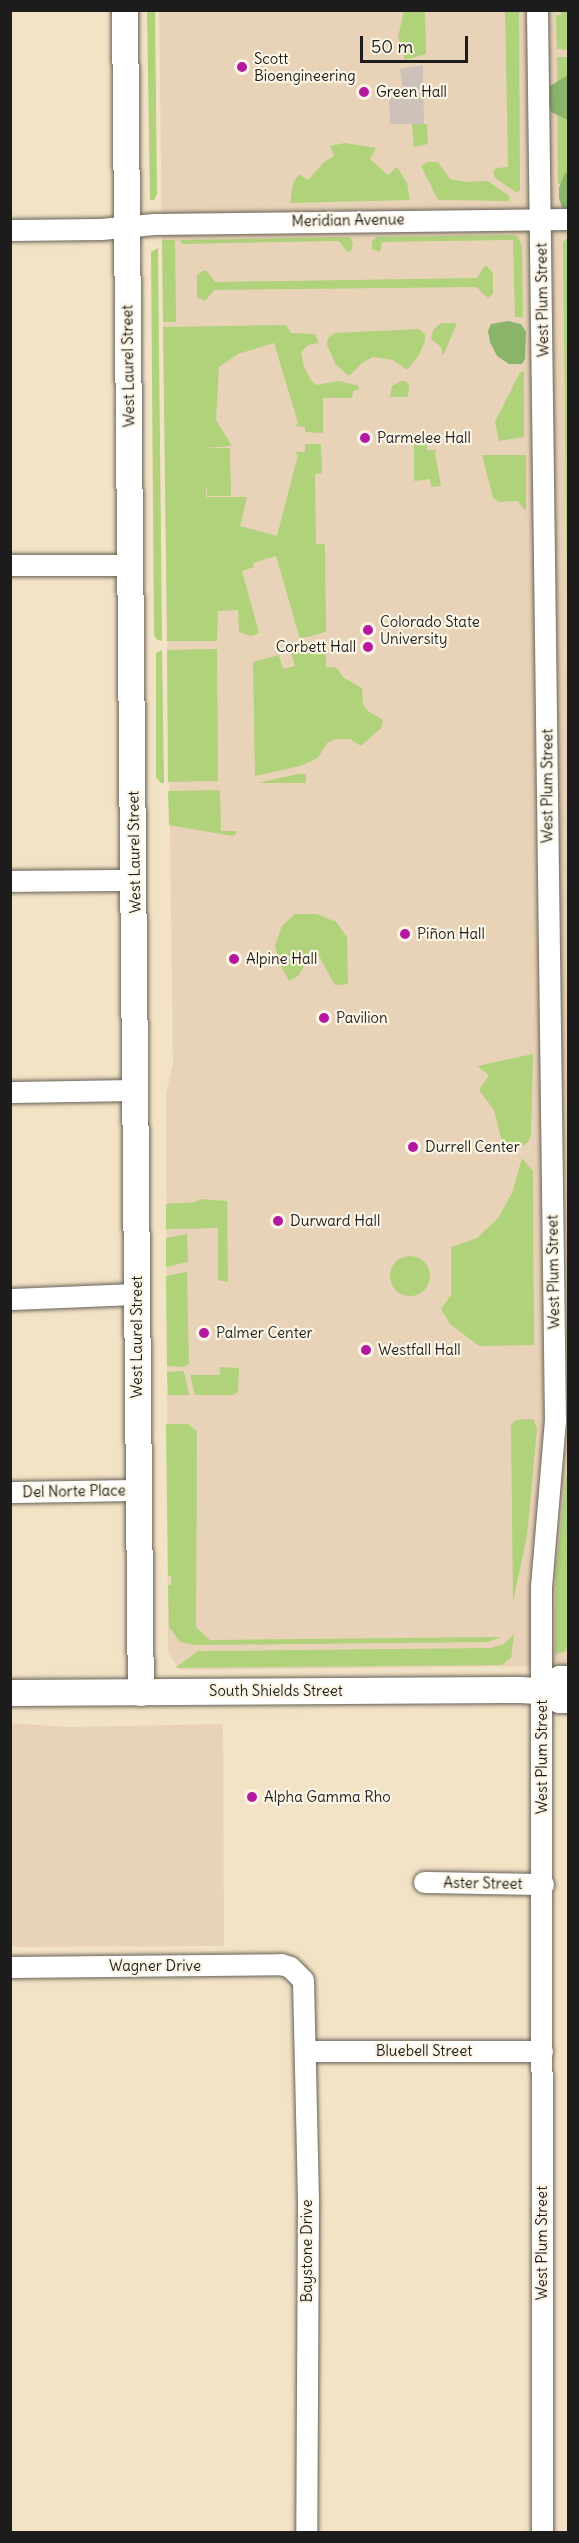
<!DOCTYPE html>
<html>
<head>
<meta charset="utf-8">
<style>
	body { margin:0 }
	#map { position:relative; width:579px; height:2543px; overflow:hidden; background:#f3e3c6; font-family:Delius,sans-serif }
	div>[style] { position:absolute }
	.built>* { inset:0; background:#e9d3b8 }
	.industrial>* { inset:0; background:#ccc2b9 }
	.green>* { inset:0; background:#afd27b }
	.round { border-radius:50% }
	.forest>* { inset:0; background:#8bb46b }
	.roads { filter:drop-shadow(0 0 2px #676258) drop-shadow(0 0 2px #676258) }
	.minor>* { height:21px; margin:-10.5px; padding:0 10.5px; transform-origin:10.5px; border-radius:10.5px; background:#fff }
	.major>* { height:26px; margin:-13px; padding:0 13px; transform-origin:13px; border-radius:13px; background:#fff }
	.dots>* { width:16px; height:16px; translate:-50% -50%; box-sizing:border-box; border:3px solid #fcf5e5; border-radius:50% }
	span { translate:-50% -50%; white-space:nowrap; text-align:center; line-height:1.15; -webkit-text-stroke:4.5px #fcf5e5; paint-order:stroke }
	.poi-label { font-size:15px; color:#1c1c1c }
	.left { translate:0 -50%; text-align:left }
	.right { translate:-100% -50%; text-align:right }
	.street-label { font-size:15px; color:#1c1c1c }
	.frame { position:absolute; inset:0; border:12px solid #1c1c1c; pointer-events:none }
	.scale { position:absolute; left:360px; top:36px; width:108px; height:27px; box-sizing:border-box; border:3px solid #1c1c1c; border-top:0; padding-left:8px; font-size:18px; line-height:21px; white-space:nowrap; color:#1c1c1c; -webkit-text-stroke:4px #fcf5e5; paint-order:stroke }
</style>
</head>
<body>
<div id="map">
	<div class="built">
		<div style="clip-path:polygon(159px 11px,568px 11px,568px 1666px,180px 1670px,168px 1653px,166px 1094px,173px 1064px)"></div>
		<div style="clip-path:polygon(11px 1723px,68px 1727px,223px 1724px,224px 1946px,11px 1947px)"></div>
	</div>
	<div class="industrial">
		<div style="clip-path:polygon(423px 65px,424px 124px,390px 124px,389px 96px,404px 95px,400px 69px)"></div>
	</div>
	<div class="green">
		<div style="clip-path:polygon(147px 11px,155px 11px,157px 194px,154px 200px,150px 200px)"></div>
		<div style="clip-path:polygon(404px 11px,425px 11px,426px 54px,405px 60px,398px 37px)"></div>
		<div style="clip-path:polygon(505px 11px,519px 11px,520px 190px,517px 193px,495px 178px,493px 171px,497px 168px,508px 167px)"></div>
		<div style="clip-path:polygon(561px 11px,568px 11px,568px 50px,557px 49px,556px 15px,561px 15px)"></div>
		<div style="clip-path:polygon(557px 57px,568px 57px,568px 180px,564px 184px,558px 184px)"></div>
		<div style="clip-path:polygon(412px 124px,427px 124px,428px 144px,414px 147px)"></div>
		<div style="clip-path:polygon(345px 143px,376px 148px,370px 159px,388px 175px,397px 167px,407px 183px,410px 200px,290px 203px,293px 183px,299px 174px,308px 180px,324px 162px,334px 156px,330px 146px)"></div>
		<div style="clip-path:polygon(427px 162px,438px 162px,450px 179px,465px 182px,488px 181px,509px 196px,509px 201px,438px 200px,421px 166px)"></div>
		<div style="clip-path:polygon(513px 235px,518px 237px,522px 246px,523px 317px,515px 317px,513px 240px,382px 242px,380px 252px,372px 249px,372px 241px,377px 237px)"></div>
		<div style="clip-path:polygon(347px 237px,351px 238px,353px 245px,351px 251px,347px 252px,339px 241px,182px 244px,180px 240px)"></div>
		<div style="clip-path:polygon(568px 237px,568px 687px,563px 242px)"></div>
		<div style="clip-path:polygon(162px 240px,175px 240px,176px 322px,163px 322px)"></div>
		<div style="clip-path:polygon(158px 248px,162px 641px,156px 639px,154px 634px,151px 252px)"></div>
		<div style="clip-path:polygon(487px 266px,493px 273px,493px 294px,488px 298px,476px 287px,214px 290px,205px 301px,197px 297px,197px 275px,203px 271px,207px 271px,215px 282px,477px 278px,484px 267px)"></div>
		<div style="clip-path:polygon(441px 323px,457px 323px,443px 356px,441px 347px,431px 339px,433px 330px)"></div>
		<div style="clip-path:polygon(286px 325px,291px 333px,315px 334px,319px 343px,308px 345px,301px 352px,304px 367px,311px 380px,316px 385px,339px 381px,359px 386px,359px 389px,353px 391px,352px 398px,323px 398px,323px 433px,305px 432px,305px 427px,295px 426px,298px 423px,274px 343px,238px 354px,219px 367px,216px 420px,232px 446px,206px 448px,230px 448px,231px 496px,207px 496px,206px 484px,206px 497px,247px 497px,240px 526px,277px 536px,298px 455px,295px 452px,305px 452px,305px 444px,321px 444px,322px 473px,315px 474px,316px 544px,325px 544px,326px 632px,300px 639px,276px 556px,253px 563px,254px 567px,242px 571px,259px 633px,251px 636px,239px 632px,238px 610px,218px 611px,217px 641px,167px 641px,163px 327px)"></div>
		<div style="clip-path:polygon(419px 329px,425px 334px,425px 341px,419px 355px,407px 370px,393px 360px,373px 357px,362px 363px,349px 376px,336px 365px,327px 345px,328px 338px,335px 333px)"></div>
		<div style="clip-path:polygon(524px 371px,524px 437px,499px 441px,495px 422px,520px 372px)"></div>
		<div style="clip-path:polygon(401px 381px,405px 381px,409px 385px,408px 397px,390px 397px,392px 386px)"></div>
		<div style="clip-path:polygon(414px 443px,427px 443px,427px 450px,437px 450px,435px 453px,441px 486px,431px 487px,430px 479px,414px 481px)"></div>
		<div style="clip-path:polygon(482px 455px,526px 455px,526px 511px,517px 501px,499px 502px,493px 498px)"></div>
		<div style="clip-path:polygon(326px 643px,326px 667px,337px 668px,344px 678px,362px 688px,363px 704px,368px 711px,383px 720px,381px 728px,361px 746px,350px 739px,335px 739px,327px 743px,318px 758px,300px 766px,255px 776px,253px 662px,279px 655px,283px 669px,295px 666px,291px 653px)"></div>
		<div style="clip-path:polygon(217px 649px,218px 781px,168px 782px,167px 650px)"></div>
		<div style="clip-path:polygon(162px 650px,164px 783px,161px 783px,156px 777px,156px 653px)"></div>
		<div style="clip-path:polygon(298px 774px,306px 774px,306px 783px,258px 783px)"></div>
		<div style="clip-path:polygon(220px 790px,221px 831px,236px 831px,236px 834px,233px 836px,169px 825px,168px 791px)"></div>
		<div style="clip-path:polygon(295px 914px,317px 914px,336px 922px,347px 937px,348px 984px,335px 985px,318px 954px,311px 953px,299px 975px,289px 981px,279px 962px,275px 946px,282px 926px)"></div>
		<div style="clip-path:polygon(533px 1054px,531px 1135px,528px 1142px,521px 1147px,507px 1147px,502px 1143px,494px 1110px,479px 1090px,489px 1075px,477px 1066px)"></div>
		<div style="clip-path:polygon(522px 1158px,533px 1171px,534px 1345px,479px 1346px,450px 1324px,441px 1309px,451px 1295px,451px 1247px,477px 1238px,498px 1218px,512px 1193px)"></div>
		<div style="clip-path:polygon(200px 1199px,227px 1201px,228px 1282px,218px 1280px,218px 1228px,166px 1229px,166px 1204px,195px 1202px)"></div>
		<div style="clip-path:polygon(187px 1234px,188px 1262px,166px 1267px,166px 1238px)"></div>
		<div class="round" style="left:390px;top:1256px;width:40px;height:40px"></div>
		<div style="clip-path:polygon(187px 1272px,189px 1364px,183px 1367px,167px 1366px,166px 1276px)"></div>
		<div style="clip-path:polygon(220px 1367px,239px 1368px,238px 1392px,233px 1395px,195px 1395px,190px 1375px,220px 1375px)"></div>
		<div style="clip-path:polygon(184px 1371px,189px 1395px,168px 1395px,167px 1372px)"></div>
		<div style="clip-path:polygon(533px 1419px,537px 1428px,527px 1536px,513px 1602px,511px 1425px,516px 1420px)"></div>
		<div style="clip-path:polygon(166px 1424px,188px 1424px,197px 1431px,196px 1627px,210px 1640px,501px 1637px,488px 1642px,194px 1645px,180px 1642px,169px 1627px,168px 1585px,171px 1585px,171px 1576px,168px 1576px)"></div>
		<div style="clip-path:polygon(566px 1475px,568px 1475px,568px 1645px,565px 1652px,555px 1654px,556px 1573px)"></div>
		<div style="clip-path:polygon(514px 1634px,511px 1658px,502px 1665px,175px 1668px,198px 1651px,491px 1648px,504px 1644px)"></div>
	</div>
	<div class="forest">
		<div style="clip-path:polygon(568px 75px,568px 120px,551px 112px,548px 105px,550px 86px)"></div>
		<div style="clip-path:polygon(568px 172px,568px 210px,562px 207px,559px 198px,559px 188px,565px 173px)"></div>
		<div style="clip-path:polygon(508px 321px,521px 324px,526px 332px,525px 359px,522px 364px,509px 364px,497px 356px,490px 342px,488px 331px,491px 324px)"></div>
	</div>
	<div class="roads">
		<div class="minor">
			<div style="left:537px;top:10px;width:1410px;rotate:89.27deg"></div>
			<div style="left:555px;top:1420px;width:166px;rotate:94.8deg"></div>
			<div style="left:541px;top:1585px;width:947px;rotate:89.94deg"></div>
			<div style="left:10px;top:230px;width:91px;rotate:-0.6deg"></div>
			<div style="left:101px;top:229px;width:53px;rotate:-5.4deg"></div>
			<div style="left:154px;top:224px;width:414px;rotate:-0.7deg"></div>
			<div style="left:10px;top:565px;width:121px"></div>
			<div style="left:10px;top:881px;width:124px;rotate:-0.5deg"></div>
			<div style="left:10px;top:1092px;width:127px;rotate:-0.9deg"></div>
			<div style="left:10px;top:1299px;width:127px;rotate:-2.3deg"></div>
			<div style="left:10px;top:1492px;width:128px;rotate:-0.9deg"></div>
			<div style="left:424px;top:1882px;width:119px;rotate:1deg"></div>
			<div style="left:10px;top:1967px;width:271px;rotate:-0.6deg"></div>
			<div style="left:281px;top:1964px;width:9px;rotate:18deg"></div>
			<div style="left:290px;top:1967px;width:18px;rotate:45deg"></div>
			<div style="left:303px;top:1980px;width:221px;rotate:88.7deg"></div>
			<div style="left:308px;top:2201px;width:331px;rotate:90.3deg"></div>
			<div style="left:306px;top:2051px;width:236px"></div>
		</div>
		<div class="major">
			<div style="left:125px;top:10px;width:1683px;rotate:89.46deg"></div>
			<div style="left:542px;top:1691px;width:22px;rotate:-34deg"></div>
			<div style="left:560px;top:1679px;width:8px"></div>
			<div style="left:10px;top:1693px;width:510px;rotate:-0.34deg"></div>
			<div style="left:520px;top:1690px;width:22px;rotate:3deg"></div>
			<div style="left:542px;top:1691px;width:20px;rotate:27deg"></div>
			<div style="left:560px;top:1700px;width:8px"></div>
		</div>
	</div>
	<div class="dots">
		<div style="left:242px;top:67px;background:#b5179e"></div>
		<div style="left:364px;top:92px;background:#b5179e"></div>
		<div style="left:365px;top:438px;background:#b5179e"></div>
		<div style="left:368px;top:630px;background:#b5179e"></div>
		<div style="left:368px;top:647px;background:#b5179e"></div>
		<div style="left:405px;top:934px;background:#b5179e"></div>
		<div style="left:234px;top:959px;background:#b5179e"></div>
		<div style="left:324px;top:1018px;background:#b5179e"></div>
		<div style="left:413px;top:1147px;background:#b5179e"></div>
		<div style="left:278px;top:1221px;background:#b5179e"></div>
		<div style="left:204px;top:1333px;background:#b5179e"></div>
		<div style="left:366px;top:1350px;background:#b5179e"></div>
		<div style="left:252px;top:1797px;background:#b5179e"></div>
	</div>
	<div class="poi-label">
		<span class="left" style="left:254px;top:67px">Scott<br>Bioengineering</span>
		<span class="left" style="left:376px;top:92px">Green Hall</span>
		<span class="left" style="left:377px;top:438px">Parmelee Hall</span>
		<span class="left" style="left:380px;top:630px">Colorado State<br>University</span>
		<span class="right" style="left:356px;top:647px">Corbett Hall</span>
		<span class="left" style="left:417px;top:934px">Piñon Hall</span>
		<span class="left" style="left:246px;top:959px">Alpine Hall</span>
		<span class="left" style="left:336px;top:1018px">Pavilion</span>
		<span class="left" style="left:425px;top:1147px">Durrell Center</span>
		<span class="left" style="left:290px;top:1221px">Durward Hall</span>
		<span class="left" style="left:216px;top:1333px">Palmer Center</span>
		<span class="left" style="left:378px;top:1350px">Westfall Hall</span>
		<span class="left" style="left:264px;top:1797px">Alpha Gamma Rho</span>
	</div>
	<div class="street-label">
		<span style="left:348px;top:220px;rotate:-1deg">Meridian Avenue</span>
		<span style="left:542px;top:300px;rotate:-91deg">West Plum Street</span>
		<span style="left:128px;top:366px;rotate:-91deg">West Laurel Street</span>
		<span style="left:547px;top:786px;rotate:-90deg">West Plum Street</span>
		<span style="left:134px;top:852px;rotate:-91deg">West Laurel Street</span>
		<span style="left:553px;top:1272px;rotate:-91deg">West Plum Street</span>
		<span style="left:137px;top:1337px;rotate:-90deg">West Laurel Street</span>
		<span style="left:74px;top:1491px;rotate:-1deg">Del Norte Place</span>
		<span style="left:276px;top:1691px">South Shields Street</span>
		<span style="left:542px;top:1757px;rotate:-90deg">West Plum Street</span>
		<span style="left:483px;top:1883px;rotate:1deg">Aster Street</span>
		<span style="left:155px;top:1966px">Wagner Drive</span>
		<span style="left:424px;top:2051px">Bluebell Street</span>
		<span style="left:542px;top:2243px;rotate:-90deg">West Plum Street</span>
		<span style="left:307px;top:2251px;rotate:-90deg">Baystone Drive</span>
	</div>
	<div class="frame"></div>
	<div class="scale">50 m</div>
</div>
</body>
</html>
